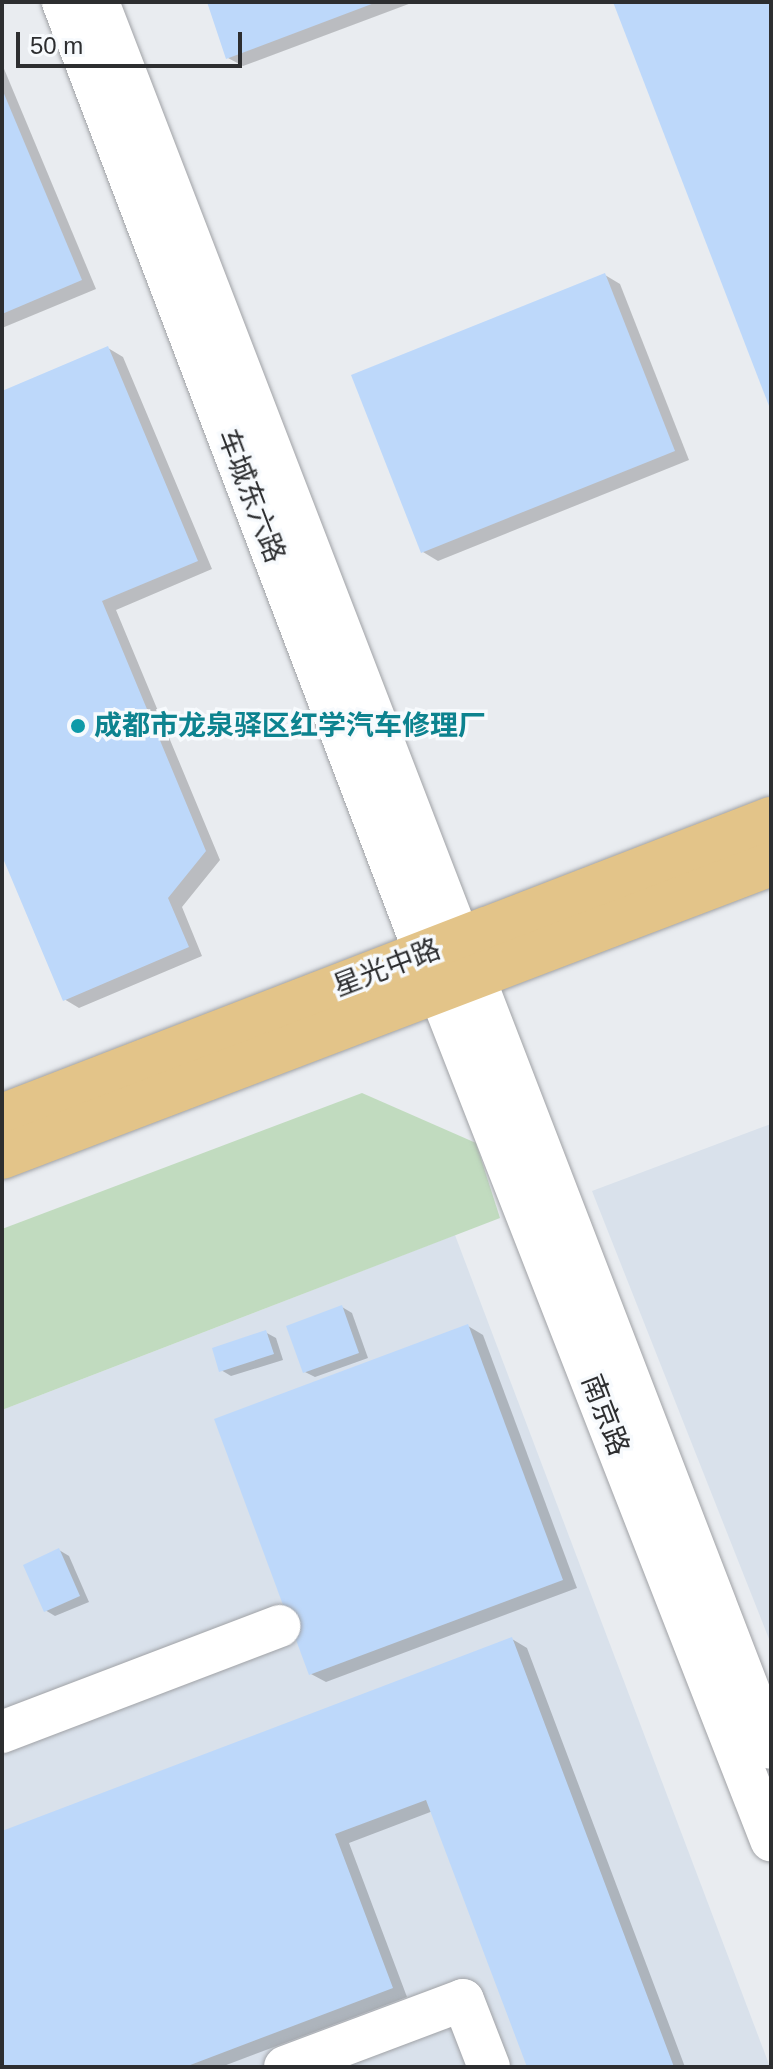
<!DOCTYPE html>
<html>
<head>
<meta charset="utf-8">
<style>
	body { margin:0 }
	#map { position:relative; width:773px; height:2069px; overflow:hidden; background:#e9ecf0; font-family:Arial,"Noto Sans SC",sans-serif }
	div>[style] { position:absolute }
	.built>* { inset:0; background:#d9e1eb }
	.green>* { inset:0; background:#c1dbbf }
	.shadow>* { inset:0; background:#0003 }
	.building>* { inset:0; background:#bdd8fa }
	.roads { filter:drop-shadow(0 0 2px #a0a2a6) drop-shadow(0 0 2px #a0a2a6) }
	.minor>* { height:42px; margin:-21px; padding:0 21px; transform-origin:21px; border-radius:21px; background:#fff }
	.major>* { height:44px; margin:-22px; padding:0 22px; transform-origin:22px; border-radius:22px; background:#e3c489 }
	.dots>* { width:22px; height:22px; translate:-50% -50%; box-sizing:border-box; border:4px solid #f7fafd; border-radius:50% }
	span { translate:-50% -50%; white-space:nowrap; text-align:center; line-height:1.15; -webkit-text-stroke:7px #f7fafd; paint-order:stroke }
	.street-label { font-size:28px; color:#2d2e30 }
	.culture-label { font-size:28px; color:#0d838f; font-weight:700 }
	.left { translate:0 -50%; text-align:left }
	.frame { position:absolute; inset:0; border:4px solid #2d2e30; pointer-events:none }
	.scale { position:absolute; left:16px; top:32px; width:226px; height:36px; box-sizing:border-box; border:4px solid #2d2e30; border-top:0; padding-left:10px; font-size:24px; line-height:28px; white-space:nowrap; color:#2d2e30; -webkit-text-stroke:6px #f7fafd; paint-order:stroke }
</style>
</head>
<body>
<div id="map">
	<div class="built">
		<div style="clip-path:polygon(771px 1124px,771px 1644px,592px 1191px)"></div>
		<div style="clip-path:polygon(455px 1235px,770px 2067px,2px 2067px,2px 1410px)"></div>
	</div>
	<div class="green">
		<div style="clip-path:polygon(362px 1093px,476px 1143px,500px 1218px,2px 1410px,2px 1229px)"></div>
	</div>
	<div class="shadow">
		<div style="clip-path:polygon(209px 2px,414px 2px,243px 66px,228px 58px)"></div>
		<div style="clip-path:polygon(2px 64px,96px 289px,2px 328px)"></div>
		<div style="clip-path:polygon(605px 275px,620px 284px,689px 460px,438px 561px,423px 552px)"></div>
		<div style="clip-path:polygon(108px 348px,123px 357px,212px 569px,116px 610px,220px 860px,182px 907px,202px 956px,79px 1008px,64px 999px,2px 851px,2px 393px)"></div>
		<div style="clip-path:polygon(342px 1307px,352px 1313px,368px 1358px,315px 1377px,305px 1372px)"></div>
		<div style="clip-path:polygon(468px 1326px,483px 1335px,577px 1588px,326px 1682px,311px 1674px)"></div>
		<div style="clip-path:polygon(265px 1332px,276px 1338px,283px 1360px,231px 1376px,221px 1370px)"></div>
		<div style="clip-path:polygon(59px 1550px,69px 1556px,89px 1602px,55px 1616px,45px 1610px)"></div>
		<div style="clip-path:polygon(512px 1639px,527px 1648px,685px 2067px,529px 2067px,433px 1811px,349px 1843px,407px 1997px,221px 2067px,2px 2067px,2px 1833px)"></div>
	</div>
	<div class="building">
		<div style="clip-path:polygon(207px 2px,377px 2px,226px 59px)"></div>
		<div style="clip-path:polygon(613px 2px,771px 2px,771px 411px)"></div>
		<div style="clip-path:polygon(2px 89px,82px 280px,2px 314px)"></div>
		<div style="clip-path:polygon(605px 273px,675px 451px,421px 553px,351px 375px)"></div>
		<div style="clip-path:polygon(108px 346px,198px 561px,102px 601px,206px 851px,168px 898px,189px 947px,63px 1001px,2px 856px,2px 391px)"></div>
		<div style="clip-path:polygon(342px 1305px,359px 1353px,303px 1373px,286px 1326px)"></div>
		<div style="clip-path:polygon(468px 1324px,563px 1580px,309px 1675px,214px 1419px)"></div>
		<div style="clip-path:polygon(266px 1330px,274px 1354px,219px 1372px,212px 1348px)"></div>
		<div style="clip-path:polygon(59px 1548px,80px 1596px,44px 1612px,23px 1565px)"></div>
		<div style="clip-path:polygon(512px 1637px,674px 2067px,527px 2067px,426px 1800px,335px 1834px,393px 1988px,185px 2067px,2px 2067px,2px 1831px)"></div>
	</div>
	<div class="roads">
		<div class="minor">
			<div style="left:63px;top:2px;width:1057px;rotate:69.16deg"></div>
			<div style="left:439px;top:990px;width:913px;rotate:68.66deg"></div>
			<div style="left:98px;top:2px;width:1871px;rotate:68.92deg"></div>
			<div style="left:2px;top:1732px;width:297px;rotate:-20.9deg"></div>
			<div style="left:285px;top:2067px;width:190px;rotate:-20.6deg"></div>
			<div style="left:463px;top:2000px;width:72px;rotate:68.8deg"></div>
		</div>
		<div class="major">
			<div style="left:2px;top:1116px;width:824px;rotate:-21.12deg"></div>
			<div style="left:2px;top:1157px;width:823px;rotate:-20.86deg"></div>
		</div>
	</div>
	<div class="dots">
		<div style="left:78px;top:726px;background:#0f9aa8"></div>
	</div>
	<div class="street-label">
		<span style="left:251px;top:496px;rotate:69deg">车城东六路</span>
		<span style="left:387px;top:968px;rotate:-21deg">星光中路</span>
		<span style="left:605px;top:1415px;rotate:69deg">南京路</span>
	</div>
	<div class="culture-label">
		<span class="left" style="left:94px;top:726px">成都市龙泉驿区红学汽车修理厂</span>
	</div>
	<div class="frame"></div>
	<div class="scale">50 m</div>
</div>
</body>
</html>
